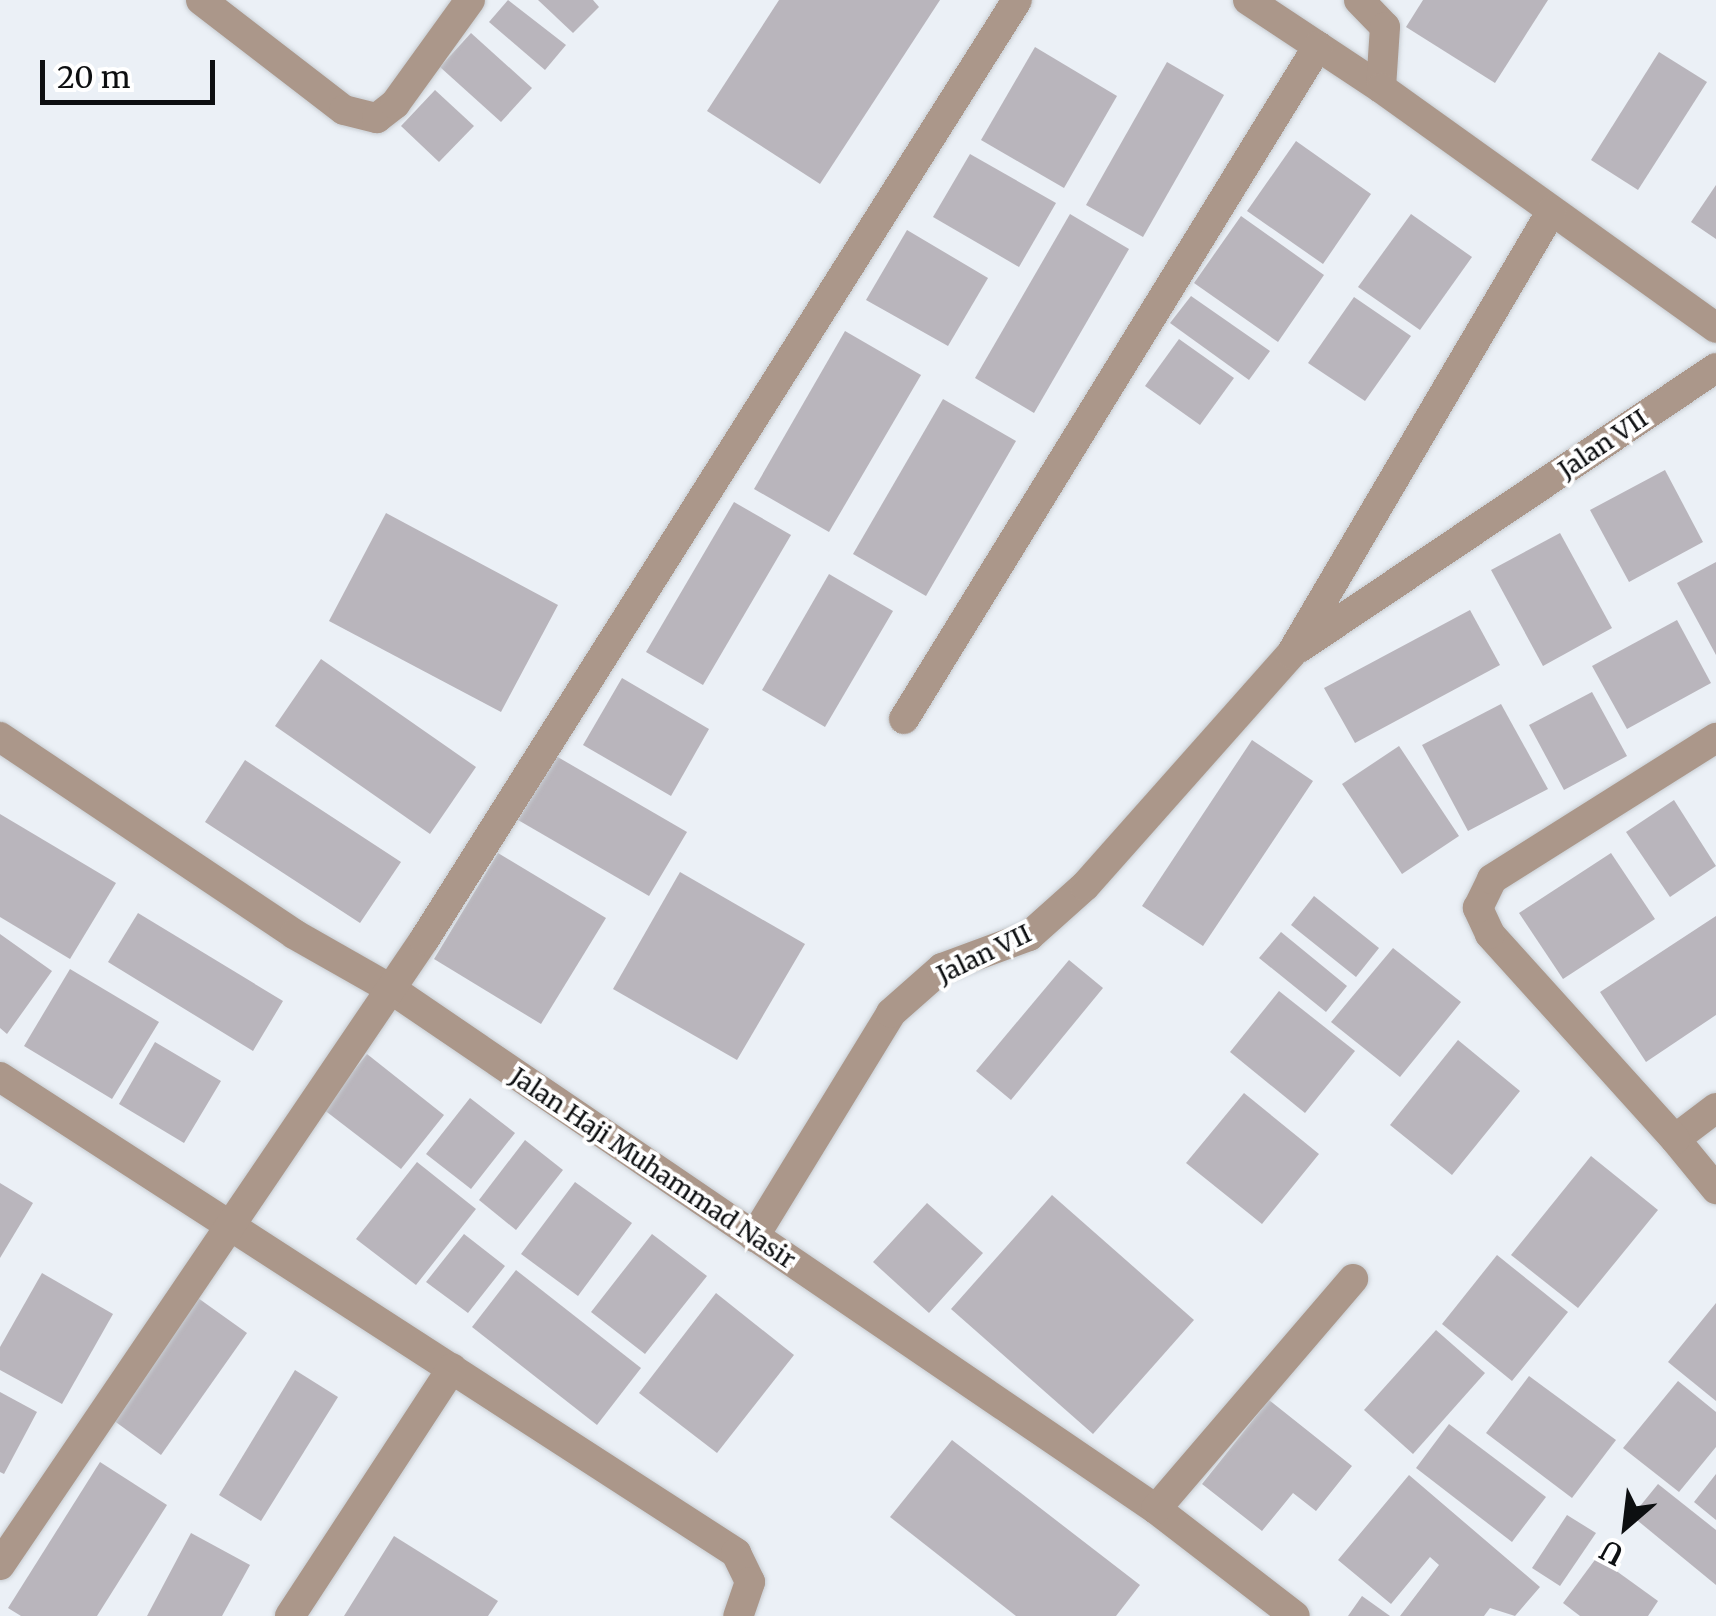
<!DOCTYPE html>
<html>
<head>
<meta charset="utf-8">
<style>
	body { margin:0 }
	#map { position:relative; width:1716px; height:1616px; overflow:hidden; background:#ebf0f6; font-family:Merriweather,serif }
	div>[style] { position:absolute }
	.building>* { inset:0; background:#b9b5bc }
	.roads { filter:drop-shadow(0 0 2px #c7ccd1) drop-shadow(0 0 2px #c7ccd1) }
	.street>* { height:30px; margin:-15px; padding:0 15px; transform-origin:15px; border-radius:15px; background:#ab978a }
	span { translate:-50% -50%; white-space:nowrap; text-align:center; line-height:1.15; -webkit-text-stroke:8px #fff; paint-order:stroke }
	.street-label { font-size:25px; color:#0d0f11 }
	.north { position:absolute; left:1576px; top:1476px; width:100px; height:100px; -webkit-text-stroke:8px #fff; paint-order:stroke; rotate:208deg; font-size:28px; font-weight:700; line-height:40px; text-align:center; color:#0d0f11 }
	.north::after { content:''; display:block; margin:auto; width:35px; height:45px; background:#0d0f11; clip-path:polygon(50% 0,100% 100%,50% 72%,0 100%) }
	.scale { position:absolute; left:40px; top:60px; width:175px; height:45px; box-sizing:border-box; border:5px solid #0d0f11; border-top:0; padding-left:12px; font-size:30px; line-height:35px; white-space:nowrap; color:#0d0f11; -webkit-text-stroke:8px #fff; paint-order:stroke }
</style>
</head>
<body>
<div id="map">
	<div class="building">
		<div style="clip-path:polygon(508px 0,566px 45px,545px 70px,489px 22px)"></div>
		<div style="clip-path:polygon(538px 0,593px 0,599px 7px,573px 33px)"></div>
		<div style="clip-path:polygon(779px 0,940px 0,820px 184px,707px 111px)"></div>
		<div style="clip-path:polygon(1423px 0,1548px 0,1495px 83px,1406px 27px)"></div>
		<div style="clip-path:polygon(471px 33px,532px 88px,501px 122px,440px 67px)"></div>
		<div style="clip-path:polygon(1035px 47px,1117px 96px,1064px 188px,981px 140px)"></div>
		<div style="clip-path:polygon(1659px 52px,1707px 82px,1638px 190px,1591px 160px)"></div>
		<div style="clip-path:polygon(1167px 62px,1224px 95px,1143px 237px,1086px 205px)"></div>
		<div style="clip-path:polygon(435px 90px,474px 126px,439px 162px,401px 126px)"></div>
		<div style="clip-path:polygon(1296px 141px,1371px 194px,1323px 264px,1247px 211px)"></div>
		<div style="clip-path:polygon(970px 154px,1056px 203px,1019px 267px,933px 217px)"></div>
		<div style="clip-path:polygon(1716px 185px,1716px 239px,1691px 222px)"></div>
		<div style="clip-path:polygon(1070px 214px,1129px 249px,1034px 413px,975px 378px)"></div>
		<div style="clip-path:polygon(1411px 214px,1472px 257px,1420px 330px,1358px 287px)"></div>
		<div style="clip-path:polygon(1241px 216px,1324px 275px,1278px 342px,1194px 283px)"></div>
		<div style="clip-path:polygon(907px 230px,988px 278px,948px 346px,866px 300px)"></div>
		<div style="clip-path:polygon(1191px 296px,1270px 351px,1249px 380px,1170px 323px)"></div>
		<div style="clip-path:polygon(1354px 297px,1411px 336px,1365px 401px,1308px 363px)"></div>
		<div style="clip-path:polygon(845px 331px,921px 375px,829px 532px,754px 489px)"></div>
		<div style="clip-path:polygon(1179px 339px,1234px 378px,1200px 425px,1145px 386px)"></div>
		<div style="clip-path:polygon(943px 399px,1016px 441px,926px 596px,853px 554px)"></div>
		<div style="clip-path:polygon(1665px 470px,1703px 542px,1629px 582px,1590px 510px)"></div>
		<div style="clip-path:polygon(734px 502px,791px 535px,703px 685px,646px 652px)"></div>
		<div style="clip-path:polygon(386px 513px,558px 605px,501px 712px,329px 621px)"></div>
		<div style="clip-path:polygon(1560px 533px,1612px 628px,1543px 666px,1491px 570px)"></div>
		<div style="clip-path:polygon(1716px 562px,1716px 655px,1677px 583px)"></div>
		<div style="clip-path:polygon(829px 574px,893px 611px,825px 727px,762px 690px)"></div>
		<div style="clip-path:polygon(1470px 610px,1500px 665px,1355px 743px,1324px 688px)"></div>
		<div style="clip-path:polygon(1677px 620px,1711px 683px,1627px 729px,1592px 666px)"></div>
		<div style="clip-path:polygon(321px 659px,476px 767px,430px 834px,275px 726px)"></div>
		<div style="clip-path:polygon(622px 678px,709px 729px,671px 796px,583px 745px)"></div>
		<div style="clip-path:polygon(1592px 692px,1627px 756px,1564px 790px,1529px 725px)"></div>
		<div style="clip-path:polygon(1501px 704px,1548px 789px,1468px 831px,1422px 745px)"></div>
		<div style="clip-path:polygon(1252px 740px,1313px 781px,1203px 946px,1142px 906px)"></div>
		<div style="clip-path:polygon(1399px 746px,1459px 836px,1402px 874px,1342px 784px)"></div>
		<div style="clip-path:polygon(556px 756px,687px 832px,649px 896px,518px 820px)"></div>
		<div style="clip-path:polygon(245px 760px,401px 862px,360px 923px,205px 822px)"></div>
		<div style="clip-path:polygon(1674px 800px,1716px 866px,1670px 897px,1626px 832px)"></div>
		<div style="clip-path:polygon(0 814px,116px 883px,70px 959px,0 917px)"></div>
		<div style="clip-path:polygon(498px 853px,606px 918px,541px 1024px,434px 959px)"></div>
		<div style="clip-path:polygon(1611px 853px,1655px 919px,1563px 979px,1519px 913px)"></div>
		<div style="clip-path:polygon(680px 872px,805px 944px,737px 1060px,613px 989px)"></div>
		<div style="clip-path:polygon(1314px 896px,1379px 948px,1356px 977px,1291px 925px)"></div>
		<div style="clip-path:polygon(138px 913px,283px 1001px,253px 1051px,108px 962px)"></div>
		<div style="clip-path:polygon(1716px 916px,1716px 1015px,1646px 1062px,1600px 992px)"></div>
		<div style="clip-path:polygon(1281px 932px,1347px 986px,1326px 1012px,1259px 958px)"></div>
		<div style="clip-path:polygon(0 934px,52px 971px,7px 1034px,0 1028px)"></div>
		<div style="clip-path:polygon(1393px 948px,1461px 1002px,1400px 1077px,1331px 1022px)"></div>
		<div style="clip-path:polygon(1069px 960px,1103px 988px,1011px 1100px,976px 1071px)"></div>
		<div style="clip-path:polygon(70px 969px,159px 1022px,112px 1099px,24px 1046px)"></div>
		<div style="clip-path:polygon(1279px 991px,1355px 1051px,1305px 1113px,1230px 1052px)"></div>
		<div style="clip-path:polygon(1458px 1040px,1520px 1091px,1452px 1175px,1390px 1125px)"></div>
		<div style="clip-path:polygon(155px 1042px,221px 1081px,184px 1143px,119px 1104px)"></div>
		<div style="clip-path:polygon(367px 1054px,444px 1115px,401px 1169px,323px 1109px)"></div>
		<div style="clip-path:polygon(1244px 1093px,1319px 1154px,1262px 1224px,1186px 1163px)"></div>
		<div style="clip-path:polygon(470px 1098px,515px 1133px,471px 1189px,426px 1154px)"></div>
		<div style="clip-path:polygon(525px 1140px,563px 1170px,516px 1230px,479px 1200px)"></div>
		<div style="clip-path:polygon(1591px 1156px,1658px 1210px,1578px 1308px,1511px 1255px)"></div>
		<div style="clip-path:polygon(417px 1162px,476px 1209px,416px 1285px,356px 1239px)"></div>
		<div style="clip-path:polygon(575px 1182px,632px 1223px,578px 1296px,521px 1254px)"></div>
		<div style="clip-path:polygon(0 1183px,33px 1203px,0 1258px)"></div>
		<div style="clip-path:polygon(1052px 1195px,1194px 1320px,1093px 1434px,951px 1309px)"></div>
		<div style="clip-path:polygon(927px 1203px,983px 1253px,929px 1313px,873px 1262px)"></div>
		<div style="clip-path:polygon(464px 1234px,505px 1266px,468px 1313px,426px 1282px)"></div>
		<div style="clip-path:polygon(652px 1234px,707px 1276px,645px 1354px,591px 1312px)"></div>
		<div style="clip-path:polygon(1497px 1255px,1568px 1312px,1512px 1381px,1442px 1324px)"></div>
		<div style="clip-path:polygon(516px 1270px,641px 1368px,597px 1425px,472px 1327px)"></div>
		<div style="clip-path:polygon(42px 1273px,113px 1314px,62px 1404px,0 1370px,0 1347px)"></div>
		<div style="clip-path:polygon(716px 1293px,794px 1355px,717px 1453px,639px 1393px)"></div>
		<div style="clip-path:polygon(198px 1298px,247px 1333px,161px 1455px,113px 1420px)"></div>
		<div style="clip-path:polygon(1716px 1303px,1716px 1401px,1668px 1362px)"></div>
		<div style="clip-path:polygon(1436px 1330px,1485px 1373px,1413px 1454px,1364px 1410px)"></div>
		<div style="clip-path:polygon(295px 1370px,338px 1397px,261px 1521px,219px 1495px)"></div>
		<div style="clip-path:polygon(1529px 1376px,1616px 1440px,1572px 1498px,1486px 1433px)"></div>
		<div style="clip-path:polygon(1678px 1381px,1716px 1412px,1716px 1447px,1679px 1492px,1623px 1448px)"></div>
		<div style="clip-path:polygon(0 1392px,37px 1412px,4px 1474px,0 1472px)"></div>
		<div style="clip-path:polygon(1269px 1400px,1352px 1466px,1316px 1511px,1293px 1493px,1262px 1531px,1202px 1484px)"></div>
		<div style="clip-path:polygon(1449px 1424px,1546px 1497px,1512px 1542px,1416px 1468px)"></div>
		<div style="clip-path:polygon(952px 1440px,1140px 1585px,1116px 1616px,1016px 1616px,890px 1517px)"></div>
		<div style="clip-path:polygon(100px 1462px,167px 1505px,97px 1616px,21px 1616px,8px 1608px)"></div>
		<div style="clip-path:polygon(1716px 1474px,1716px 1520px,1694px 1502px)"></div>
		<div style="clip-path:polygon(1409px 1475px,1540px 1587px,1515px 1616px,1490px 1608px,1484px 1616px,1400px 1616px,1439px 1565px,1430px 1557px,1391px 1604px,1338px 1560px)"></div>
		<div style="clip-path:polygon(1658px 1484px,1716px 1530px,1716px 1585px,1632px 1516px)"></div>
		<div style="clip-path:polygon(1567px 1515px,1596px 1533px,1560px 1586px,1532px 1568px)"></div>
		<div style="clip-path:polygon(191px 1533px,250px 1565px,222px 1616px,147px 1616px)"></div>
		<div style="clip-path:polygon(394px 1536px,498px 1601px,488px 1616px,344px 1616px)"></div>
		<div style="clip-path:polygon(1597px 1557px,1658px 1601px,1648px 1616px,1580px 1616px,1563px 1603px)"></div>
		<div style="clip-path:polygon(1362px 1596px,1390px 1616px,1348px 1616px)"></div>
	</div>
	<div class="roads">
		<div class="street">
			<div style="left:201px;top:0;width:180px;rotate:37.6deg"></div>
			<div style="left:344px;top:110px;width:34px;rotate:14deg"></div>
			<div style="left:377px;top:118px;width:23px;rotate:-38deg"></div>
			<div style="left:395px;top:104px;width:128px;rotate:-54.2deg"></div>
			<div style="left:1248px;top:0;width:159px;rotate:33.5deg"></div>
			<div style="left:1359px;top:0;width:37px;rotate:46deg"></div>
			<div style="left:1385px;top:27px;width:61px;rotate:93.8deg"></div>
			<div style="left:1381px;top:88px;width:412px;rotate:35.6deg"></div>
			<div style="left:1299px;top:648px;width:502px;rotate:-33.88deg"></div>
			<div style="left:904px;top:719px;width:790px;rotate:-58.4deg"></div>
			<div style="left:0;top:737px;width:354px;rotate:33.8deg"></div>
			<div style="left:294px;top:934px;width:112px;rotate:29.6deg"></div>
			<div style="left:391px;top:989px;width:925px;rotate:34.21deg"></div>
			<div style="left:1156px;top:1509px;width:175px;rotate:37.6deg"></div>
			<div style="left:0;top:1077px;width:877px;rotate:32.89deg"></div>
			<div style="left:736px;top:1553px;width:32px;rotate:64deg"></div>
			<div style="left:750px;top:1582px;width:36px;rotate:109deg"></div>
			<div style="left:1716px;top:1108px;width:51px;rotate:142.9deg"></div>
			<div style="left:1675px;top:1139px;width:65px;rotate:50.6deg"></div>
			<div style="left:1675px;top:1139px;width:276px;rotate:-132.1deg"></div>
			<div style="left:1490px;top:934px;width:29px;rotate:-115deg"></div>
			<div style="left:1478px;top:908px;width:32px;rotate:-64deg"></div>
			<div style="left:1492px;top:879px;width:265px;rotate:-32.2deg"></div>
			<div style="left:754px;top:1237px;width:263px;rotate:-58.5deg"></div>
			<div style="left:891px;top:1013px;width:68px;rotate:-41.4deg"></div>
			<div style="left:942px;top:968px;width:93px;rotate:-20.2deg"></div>
			<div style="left:1029px;top:936px;width:75px;rotate:-41.8deg"></div>
			<div style="left:1085px;top:886px;width:310px;rotate:-48.4deg"></div>
			<div style="left:1291px;top:654px;width:513px;rotate:-59.53deg"></div>
			<div style="left:1156px;top:1509px;width:303px;rotate:-49.4deg"></div>
			<div style="left:0;top:1565px;width:755px;rotate:-55.85deg"></div>
			<div style="left:424px;top:940px;width:1111px;rotate:-57.75deg"></div>
			<div style="left:290px;top:1616px;width:296px;rotate:-56.8deg"></div>
		</div>
	</div>
	<div class="street-label">
		<span style="left:1603px;top:444px;rotate:-34deg">Jalan VII</span>
		<span style="left:984px;top:954px;rotate:-26deg">Jalan VII</span>
		<span style="left:653px;top:1168px;rotate:34deg">Jalan Haji Muhammad Nasir</span>
	</div>
	<div class="north">U</div>
	<div class="scale">20 m</div>
</div>
</body>
</html>
